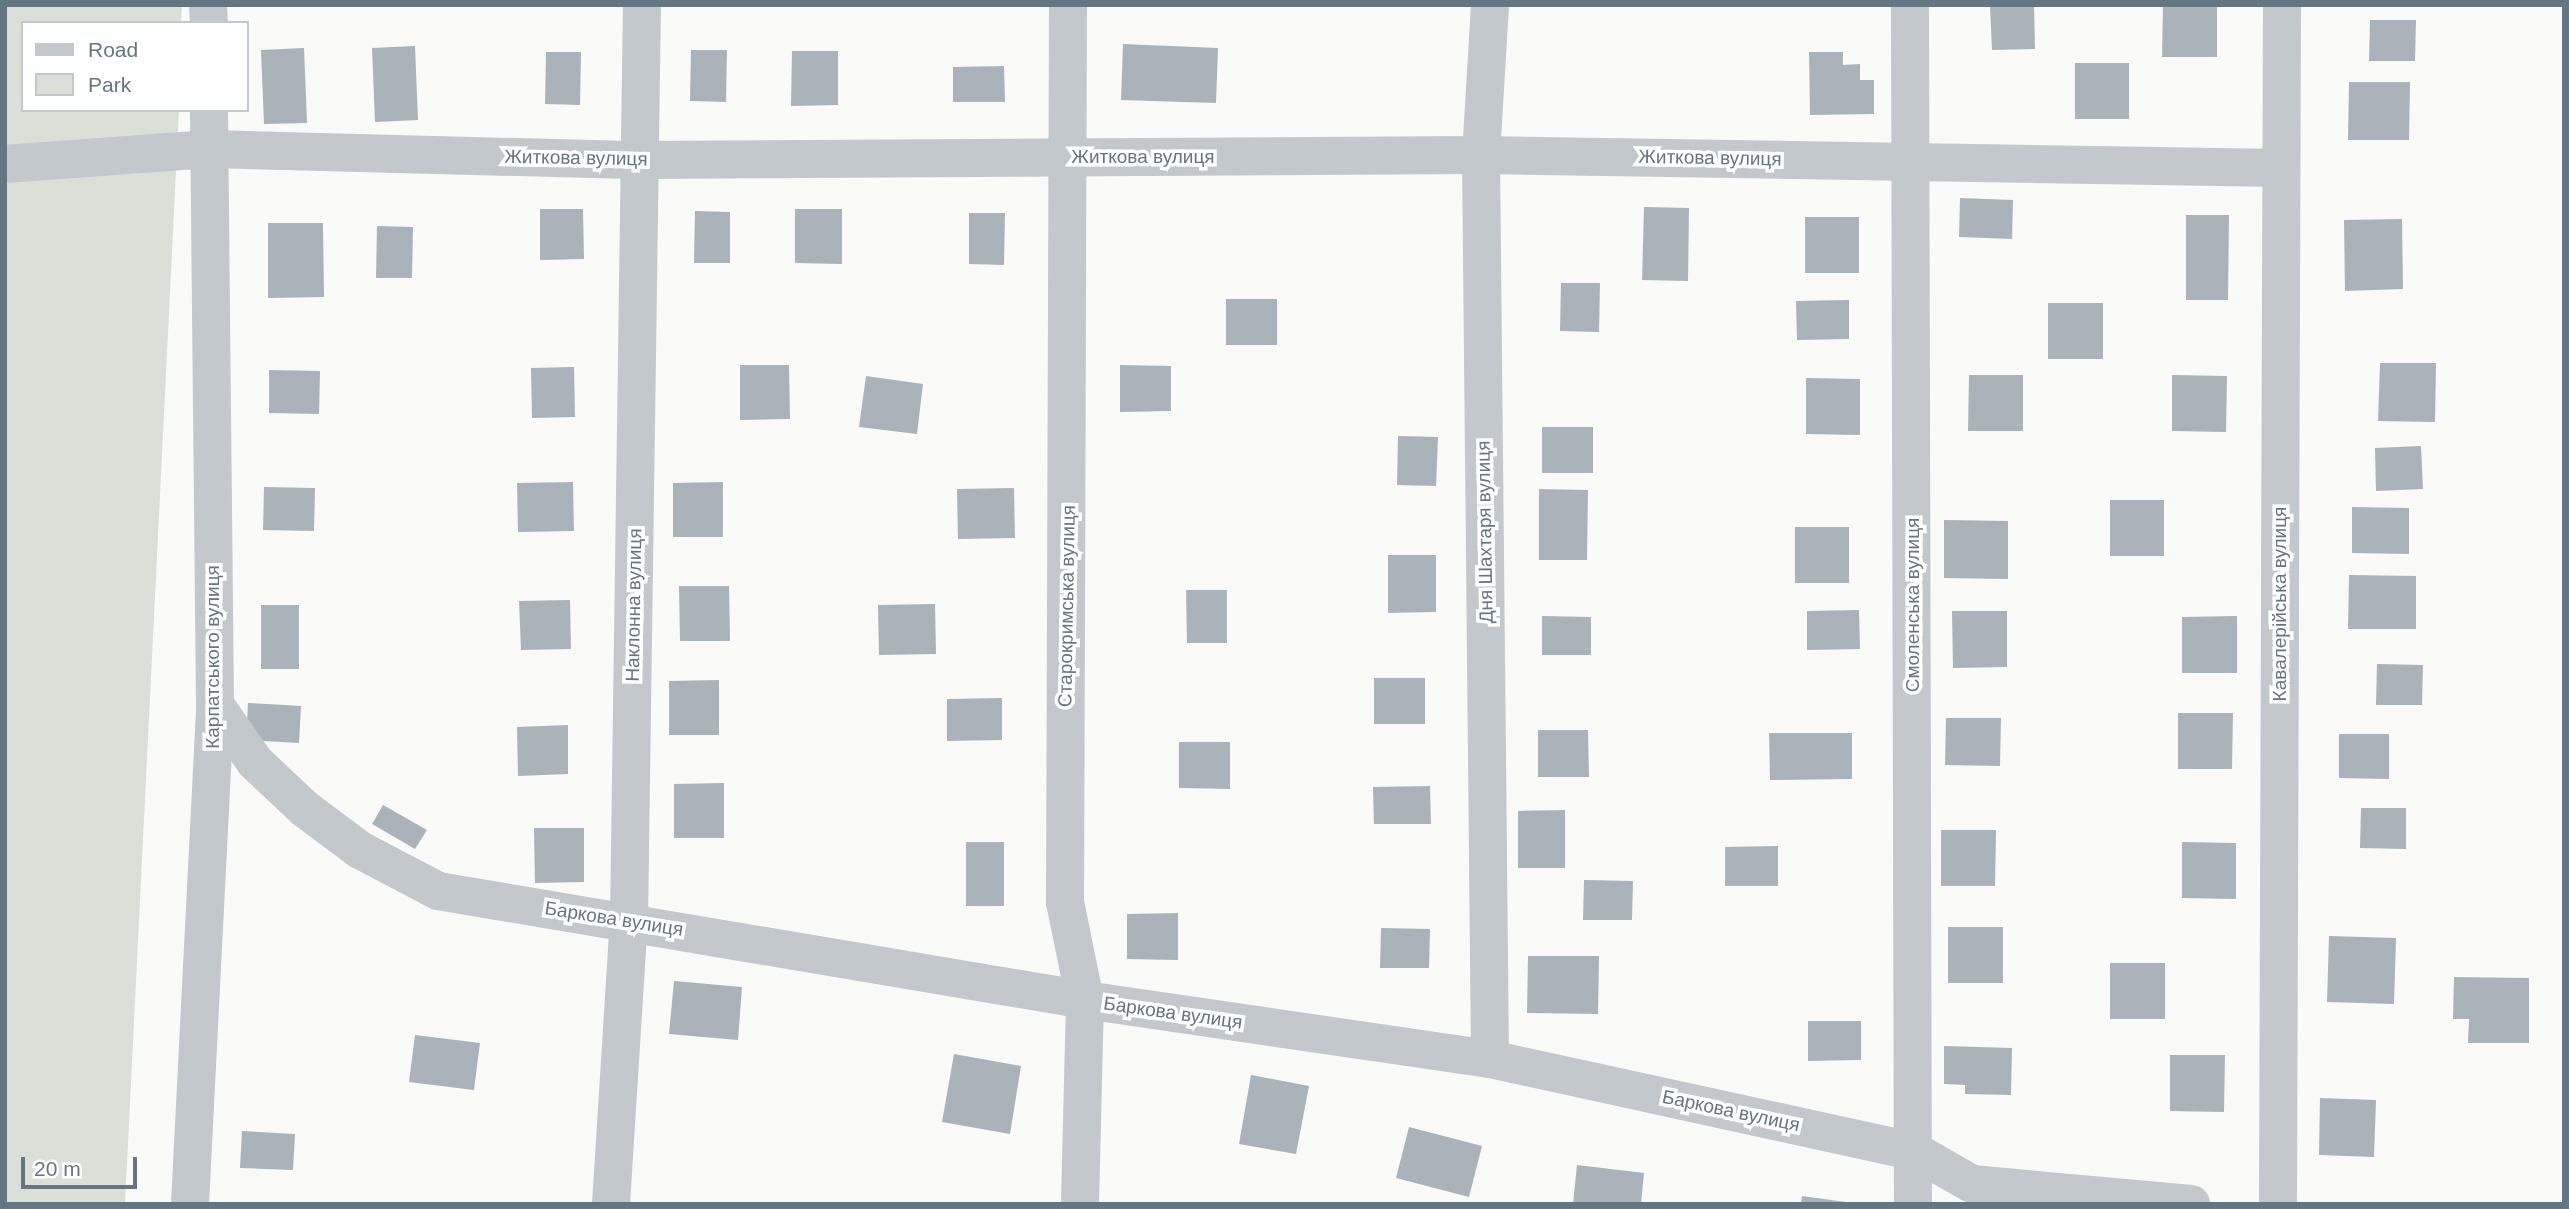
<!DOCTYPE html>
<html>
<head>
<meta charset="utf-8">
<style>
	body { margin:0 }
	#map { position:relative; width:2569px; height:1209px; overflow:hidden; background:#fafaf8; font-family:Arial,sans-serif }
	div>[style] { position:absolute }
	.green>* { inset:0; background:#dadfd7 }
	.building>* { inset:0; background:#aab3b9 }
	.minor>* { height:38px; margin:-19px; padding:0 19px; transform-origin:19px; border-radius:19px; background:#c3c8cc }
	span { translate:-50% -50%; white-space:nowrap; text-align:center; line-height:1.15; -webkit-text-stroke:7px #fff; paint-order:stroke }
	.street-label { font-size:19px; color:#657683 }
	.frame { position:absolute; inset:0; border:7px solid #657683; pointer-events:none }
	.legend { position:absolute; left:21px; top:21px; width:228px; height:91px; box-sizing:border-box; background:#fff; border:2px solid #c1c8cd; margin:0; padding:9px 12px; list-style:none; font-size:21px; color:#657683 }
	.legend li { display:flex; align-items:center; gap:14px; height:35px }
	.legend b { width:35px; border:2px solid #c1c8cd }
	.scale { position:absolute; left:21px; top:1157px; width:116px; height:32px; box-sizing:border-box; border:4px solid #657683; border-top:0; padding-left:9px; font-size:21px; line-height:24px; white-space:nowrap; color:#657683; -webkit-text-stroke:5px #fff; paint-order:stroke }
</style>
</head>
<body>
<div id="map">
	<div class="green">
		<div style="clip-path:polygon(5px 5px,182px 5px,181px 23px,23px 23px,23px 110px,179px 110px,125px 1204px,5px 1204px)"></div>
	</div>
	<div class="building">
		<div style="clip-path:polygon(1990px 5px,2034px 5px,2035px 49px,1992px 50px)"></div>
		<div style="clip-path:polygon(2163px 5px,2217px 5px,2217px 57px,2162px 57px)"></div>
		<div style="clip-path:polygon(2370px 20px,2416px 20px,2415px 61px,2369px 61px)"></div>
		<div style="clip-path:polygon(1123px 44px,1218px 48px,1216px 103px,1121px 100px)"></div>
		<div style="clip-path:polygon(415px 46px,418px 120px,375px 122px,372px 48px)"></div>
		<div style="clip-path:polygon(304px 48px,307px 123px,264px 124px,261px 50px)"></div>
		<div style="clip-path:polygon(691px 50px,727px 50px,726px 102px,690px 101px)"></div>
		<div style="clip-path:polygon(792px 51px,838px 51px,838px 105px,791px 106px)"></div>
		<div style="clip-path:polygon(546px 52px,581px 52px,580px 105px,545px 104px)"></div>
		<div style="clip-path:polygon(1809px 52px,1843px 52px,1843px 65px,1860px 64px,1860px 80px,1874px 80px,1874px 114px,1810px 115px)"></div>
		<div style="clip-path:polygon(2075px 63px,2129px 63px,2129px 119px,2075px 119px)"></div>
		<div style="clip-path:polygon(1004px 66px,1005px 102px,953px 102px,953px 67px)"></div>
		<div style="clip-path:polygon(2349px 82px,2410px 82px,2409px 140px,2348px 140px)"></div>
		<div style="clip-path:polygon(1960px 198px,2013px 200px,2012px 239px,1959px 237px)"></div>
		<div style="clip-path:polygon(1644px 207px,1689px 208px,1688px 281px,1642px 280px)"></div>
		<div style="clip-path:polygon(540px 209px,583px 209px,584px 259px,540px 260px)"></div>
		<div style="clip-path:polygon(795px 209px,842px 209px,842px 264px,795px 263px)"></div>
		<div style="clip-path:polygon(695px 211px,730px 212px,730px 263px,694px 263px)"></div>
		<div style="clip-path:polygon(969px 213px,1005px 213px,1004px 265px,969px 264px)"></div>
		<div style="clip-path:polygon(2186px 215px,2229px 215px,2228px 300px,2186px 300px)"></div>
		<div style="clip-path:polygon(1805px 217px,1859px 217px,1859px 273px,1805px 273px)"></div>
		<div style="clip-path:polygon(2402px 219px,2403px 289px,2345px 291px,2344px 220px)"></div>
		<div style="clip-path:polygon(268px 223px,323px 223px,324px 297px,268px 298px)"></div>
		<div style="clip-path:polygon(377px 226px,413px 227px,412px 278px,376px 278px)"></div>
		<div style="clip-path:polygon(1561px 283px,1600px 283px,1599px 332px,1560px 331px)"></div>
		<div style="clip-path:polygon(1226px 299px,1277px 299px,1277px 345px,1226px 345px)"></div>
		<div style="clip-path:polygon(1849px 300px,1849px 339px,1797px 340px,1796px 301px)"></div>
		<div style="clip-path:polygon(2048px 303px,2103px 303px,2103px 359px,2048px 359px)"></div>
		<div style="clip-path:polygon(2380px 363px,2436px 363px,2435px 422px,2378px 421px)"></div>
		<div style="clip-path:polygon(740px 365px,789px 365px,790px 419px,740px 420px)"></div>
		<div style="clip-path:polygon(1120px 365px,1171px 366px,1171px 411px,1120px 412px)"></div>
		<div style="clip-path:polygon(574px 367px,575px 417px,532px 418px,531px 368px)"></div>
		<div style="clip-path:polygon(269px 370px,320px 371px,319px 414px,269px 413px)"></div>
		<div style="clip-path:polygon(1969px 375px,2023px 375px,2023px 431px,1968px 431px)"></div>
		<div style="clip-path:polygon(2172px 375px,2227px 376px,2226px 432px,2172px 431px)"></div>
		<div style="clip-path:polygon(866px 376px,923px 384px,917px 434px,859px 427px)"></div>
		<div style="clip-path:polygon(1806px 378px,1860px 379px,1860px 435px,1806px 434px)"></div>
		<div style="clip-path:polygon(1542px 427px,1593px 427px,1593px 473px,1542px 473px)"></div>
		<div style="clip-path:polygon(1398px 436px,1438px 437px,1436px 486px,1397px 485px)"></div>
		<div style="clip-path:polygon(2421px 446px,2423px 489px,2376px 491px,2375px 448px)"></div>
		<div style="clip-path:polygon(573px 482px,574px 531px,518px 532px,517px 483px)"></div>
		<div style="clip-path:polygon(723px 482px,723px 537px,673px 537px,673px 483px)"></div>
		<div style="clip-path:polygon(264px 487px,315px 488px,314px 531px,263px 530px)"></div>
		<div style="clip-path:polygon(1014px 488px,1015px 538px,958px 539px,957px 489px)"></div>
		<div style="clip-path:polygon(1539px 489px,1588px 490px,1587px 560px,1539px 560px)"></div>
		<div style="clip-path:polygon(2110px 500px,2164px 500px,2164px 556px,2110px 556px)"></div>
		<div style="clip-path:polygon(2352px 507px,2409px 508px,2409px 554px,2352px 553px)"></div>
		<div style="clip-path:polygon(1944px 520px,2008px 521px,2008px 579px,1944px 578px)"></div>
		<div style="clip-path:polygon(1795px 527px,1849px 527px,1849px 583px,1795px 583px)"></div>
		<div style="clip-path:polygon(1388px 555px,1436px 555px,1436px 612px,1388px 613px)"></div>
		<div style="clip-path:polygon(2349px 575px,2416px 576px,2416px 629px,2348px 629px)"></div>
		<div style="clip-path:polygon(679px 586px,729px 586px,730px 641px,680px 641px)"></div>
		<div style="clip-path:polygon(1186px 590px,1227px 590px,1227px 643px,1187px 643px)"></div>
		<div style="clip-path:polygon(570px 600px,571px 649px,521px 650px,519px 601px)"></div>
		<div style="clip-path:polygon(935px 604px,936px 654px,879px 655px,878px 605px)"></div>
		<div style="clip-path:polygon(261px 605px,299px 605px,299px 669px,261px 669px)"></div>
		<div style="clip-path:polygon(1859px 610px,1860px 649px,1807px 650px,1807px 611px)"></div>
		<div style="clip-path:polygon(1952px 611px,2007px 611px,2007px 667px,1953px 668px)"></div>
		<div style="clip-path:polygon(1542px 616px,1591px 617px,1591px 655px,1542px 655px)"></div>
		<div style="clip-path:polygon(2237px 616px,2237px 673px,2182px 673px,2182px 617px)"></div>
		<div style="clip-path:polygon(2377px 664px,2423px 665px,2422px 705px,2376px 705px)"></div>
		<div style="clip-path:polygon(1374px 678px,1425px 678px,1425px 724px,1374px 724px)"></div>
		<div style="clip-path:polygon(719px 680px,719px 735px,669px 735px,669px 681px)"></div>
		<div style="clip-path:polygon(1002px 698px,1002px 740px,947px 741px,947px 699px)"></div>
		<div style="clip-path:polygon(248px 703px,301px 706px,299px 743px,246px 740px)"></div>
		<div style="clip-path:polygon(2178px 713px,2233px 713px,2232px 769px,2178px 769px)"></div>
		<div style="clip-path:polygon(1946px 718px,2001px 718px,2000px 766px,1945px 765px)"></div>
		<div style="clip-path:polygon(568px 725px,568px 774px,518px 776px,517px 727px)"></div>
		<div style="clip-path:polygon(1538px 730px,1588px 730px,1589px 777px,1538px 777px)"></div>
		<div style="clip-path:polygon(1769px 733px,1852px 733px,1852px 779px,1770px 780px)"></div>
		<div style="clip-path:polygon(2339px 734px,2389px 734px,2389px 779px,2339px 778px)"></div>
		<div style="clip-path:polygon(1179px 742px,1230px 742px,1230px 789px,1179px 788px)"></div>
		<div style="clip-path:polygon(724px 783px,724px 838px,674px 838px,674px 784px)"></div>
		<div style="clip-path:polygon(1430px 786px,1431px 824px,1374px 824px,1373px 787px)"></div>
		<div style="clip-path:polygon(383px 805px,427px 830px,415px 849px,372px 824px)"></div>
		<div style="clip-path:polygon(2361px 808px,2406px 808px,2406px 849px,2360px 848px)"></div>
		<div style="clip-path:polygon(1565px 810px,1565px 868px,1518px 868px,1518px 811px)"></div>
		<div style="clip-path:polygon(534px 828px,584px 828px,584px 882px,535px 883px)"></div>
		<div style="clip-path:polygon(1941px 830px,1996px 830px,1995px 886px,1941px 886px)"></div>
		<div style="clip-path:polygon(966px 842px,1004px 842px,1004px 906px,966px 906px)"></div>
		<div style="clip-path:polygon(2182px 842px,2236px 843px,2236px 899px,2182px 898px)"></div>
		<div style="clip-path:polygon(1778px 846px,1778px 886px,1725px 886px,1725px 847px)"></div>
		<div style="clip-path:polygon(1584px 880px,1633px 881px,1632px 920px,1583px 920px)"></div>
		<div style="clip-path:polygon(1178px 913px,1178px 960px,1127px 959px,1127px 914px)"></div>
		<div style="clip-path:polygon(1948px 927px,2003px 927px,2003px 983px,1948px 983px)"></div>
		<div style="clip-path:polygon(1381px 928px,1430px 929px,1429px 968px,1380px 968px)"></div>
		<div style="clip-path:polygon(2329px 936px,2396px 938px,2394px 1004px,2327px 1002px)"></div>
		<div style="clip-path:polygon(1528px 956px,1599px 956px,1598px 1014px,1527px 1013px)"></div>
		<div style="clip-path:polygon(2110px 963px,2165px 963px,2165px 1019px,2110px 1019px)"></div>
		<div style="clip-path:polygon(2454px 977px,2529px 978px,2529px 1043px,2468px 1043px,2469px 1019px,2453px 1019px)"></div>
		<div style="clip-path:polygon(674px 981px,742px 987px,738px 1040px,669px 1034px)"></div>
		<div style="clip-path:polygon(1808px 1021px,1861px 1021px,1861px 1060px,1808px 1061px)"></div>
		<div style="clip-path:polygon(415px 1035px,480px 1043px,474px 1090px,409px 1082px)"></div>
		<div style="clip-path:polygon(1944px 1046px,2012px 1048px,2011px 1095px,1965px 1094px,1965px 1085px,1944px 1084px)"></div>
		<div style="clip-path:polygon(954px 1054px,1021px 1066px,1010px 1134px,942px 1122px)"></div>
		<div style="clip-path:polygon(2170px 1055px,2225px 1055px,2224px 1112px,2170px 1111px)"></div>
		<div style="clip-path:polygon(1251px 1075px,1309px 1086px,1296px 1154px,1239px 1144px)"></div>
		<div style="clip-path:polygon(2320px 1098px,2376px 1100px,2374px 1157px,2319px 1155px)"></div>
		<div style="clip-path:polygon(1409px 1127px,1482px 1146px,1469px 1197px,1396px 1178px)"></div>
		<div style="clip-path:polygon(242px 1131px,295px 1134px,293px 1170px,240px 1168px)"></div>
		<div style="clip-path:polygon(1577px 1165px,1644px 1173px,1641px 1204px,1573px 1204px)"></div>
		<div style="clip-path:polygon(1802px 1196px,1846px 1202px,1846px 1204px,1801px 1204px)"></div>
	</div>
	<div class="minor">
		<div style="left:208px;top:5px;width:18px;rotate:87deg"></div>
		<div style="left:1068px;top:5px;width:897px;rotate:90.19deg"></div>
		<div style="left:1065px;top:902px;width:100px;rotate:78.5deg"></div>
		<div style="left:1085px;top:1000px;width:204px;rotate:91.4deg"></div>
		<div style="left:1490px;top:5px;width:150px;rotate:93.4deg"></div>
		<div style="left:1481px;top:155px;width:904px;rotate:89.43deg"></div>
		<div style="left:1910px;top:5px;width:1199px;rotate:89.86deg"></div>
		<div style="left:5px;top:164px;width:205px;rotate:-4.2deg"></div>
		<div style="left:209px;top:149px;width:432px;rotate:1.5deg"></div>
		<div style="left:641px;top:160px;width:840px;rotate:-0.34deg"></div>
		<div style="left:1481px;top:155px;width:800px;rotate:0.93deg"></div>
		<div style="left:215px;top:705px;width:70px;rotate:54.9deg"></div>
		<div style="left:255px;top:762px;width:69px;rotate:43.2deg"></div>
		<div style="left:305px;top:809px;width:69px;rotate:36.7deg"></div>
		<div style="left:360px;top:850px;width:88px;rotate:27.7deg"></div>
		<div style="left:438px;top:891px;width:656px;rotate:9.56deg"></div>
		<div style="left:1085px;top:1000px;width:409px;rotate:8.3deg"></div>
		<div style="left:1490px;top:1059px;width:436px;rotate:12.3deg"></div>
		<div style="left:1916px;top:1152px;width:64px;rotate:29.7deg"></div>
		<div style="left:1972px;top:1184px;width:220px;rotate:5.2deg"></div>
		<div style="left:190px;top:1204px;width:500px;rotate:-87.1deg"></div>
		<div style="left:215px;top:705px;width:595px;rotate:-90.58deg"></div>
		<div style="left:611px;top:1204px;width:284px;rotate:-86.4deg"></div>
		<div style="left:629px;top:921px;width:916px;rotate:-89.19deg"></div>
		<div style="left:2278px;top:1204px;width:1199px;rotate:-89.81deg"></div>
	</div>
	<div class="street-label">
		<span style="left:1143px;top:157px">Житкова вулиця</span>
		<span style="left:576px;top:158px;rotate:1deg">Житкова вулиця</span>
		<span style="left:1710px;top:158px;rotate:1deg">Житкова вулиця</span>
		<span style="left:1485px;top:532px;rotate:-91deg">Дня Шахтаря вулиця</span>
		<span style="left:2280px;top:604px;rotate:-90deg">Кавалерійська вулиця</span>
		<span style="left:634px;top:605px;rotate:-89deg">Наклонна вулиця</span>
		<span style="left:1913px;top:605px;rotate:-90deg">Смоленська вулиця</span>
		<span style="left:1067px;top:606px;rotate:-89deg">Старокримська вулиця</span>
		<span style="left:213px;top:657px;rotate:-90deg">Карпатського вулиця</span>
		<span style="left:614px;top:919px;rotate:9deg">Баркова вулиця</span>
		<span style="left:1173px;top:1013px;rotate:8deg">Баркова вулиця</span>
		<span style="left:1731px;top:1111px;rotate:12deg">Баркова вулиця</span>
	</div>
	<div class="frame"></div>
	<ul class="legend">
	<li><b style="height:9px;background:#c3c8cc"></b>Road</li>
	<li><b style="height:19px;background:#dadfd7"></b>Park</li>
	</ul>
	<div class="scale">20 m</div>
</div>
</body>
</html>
